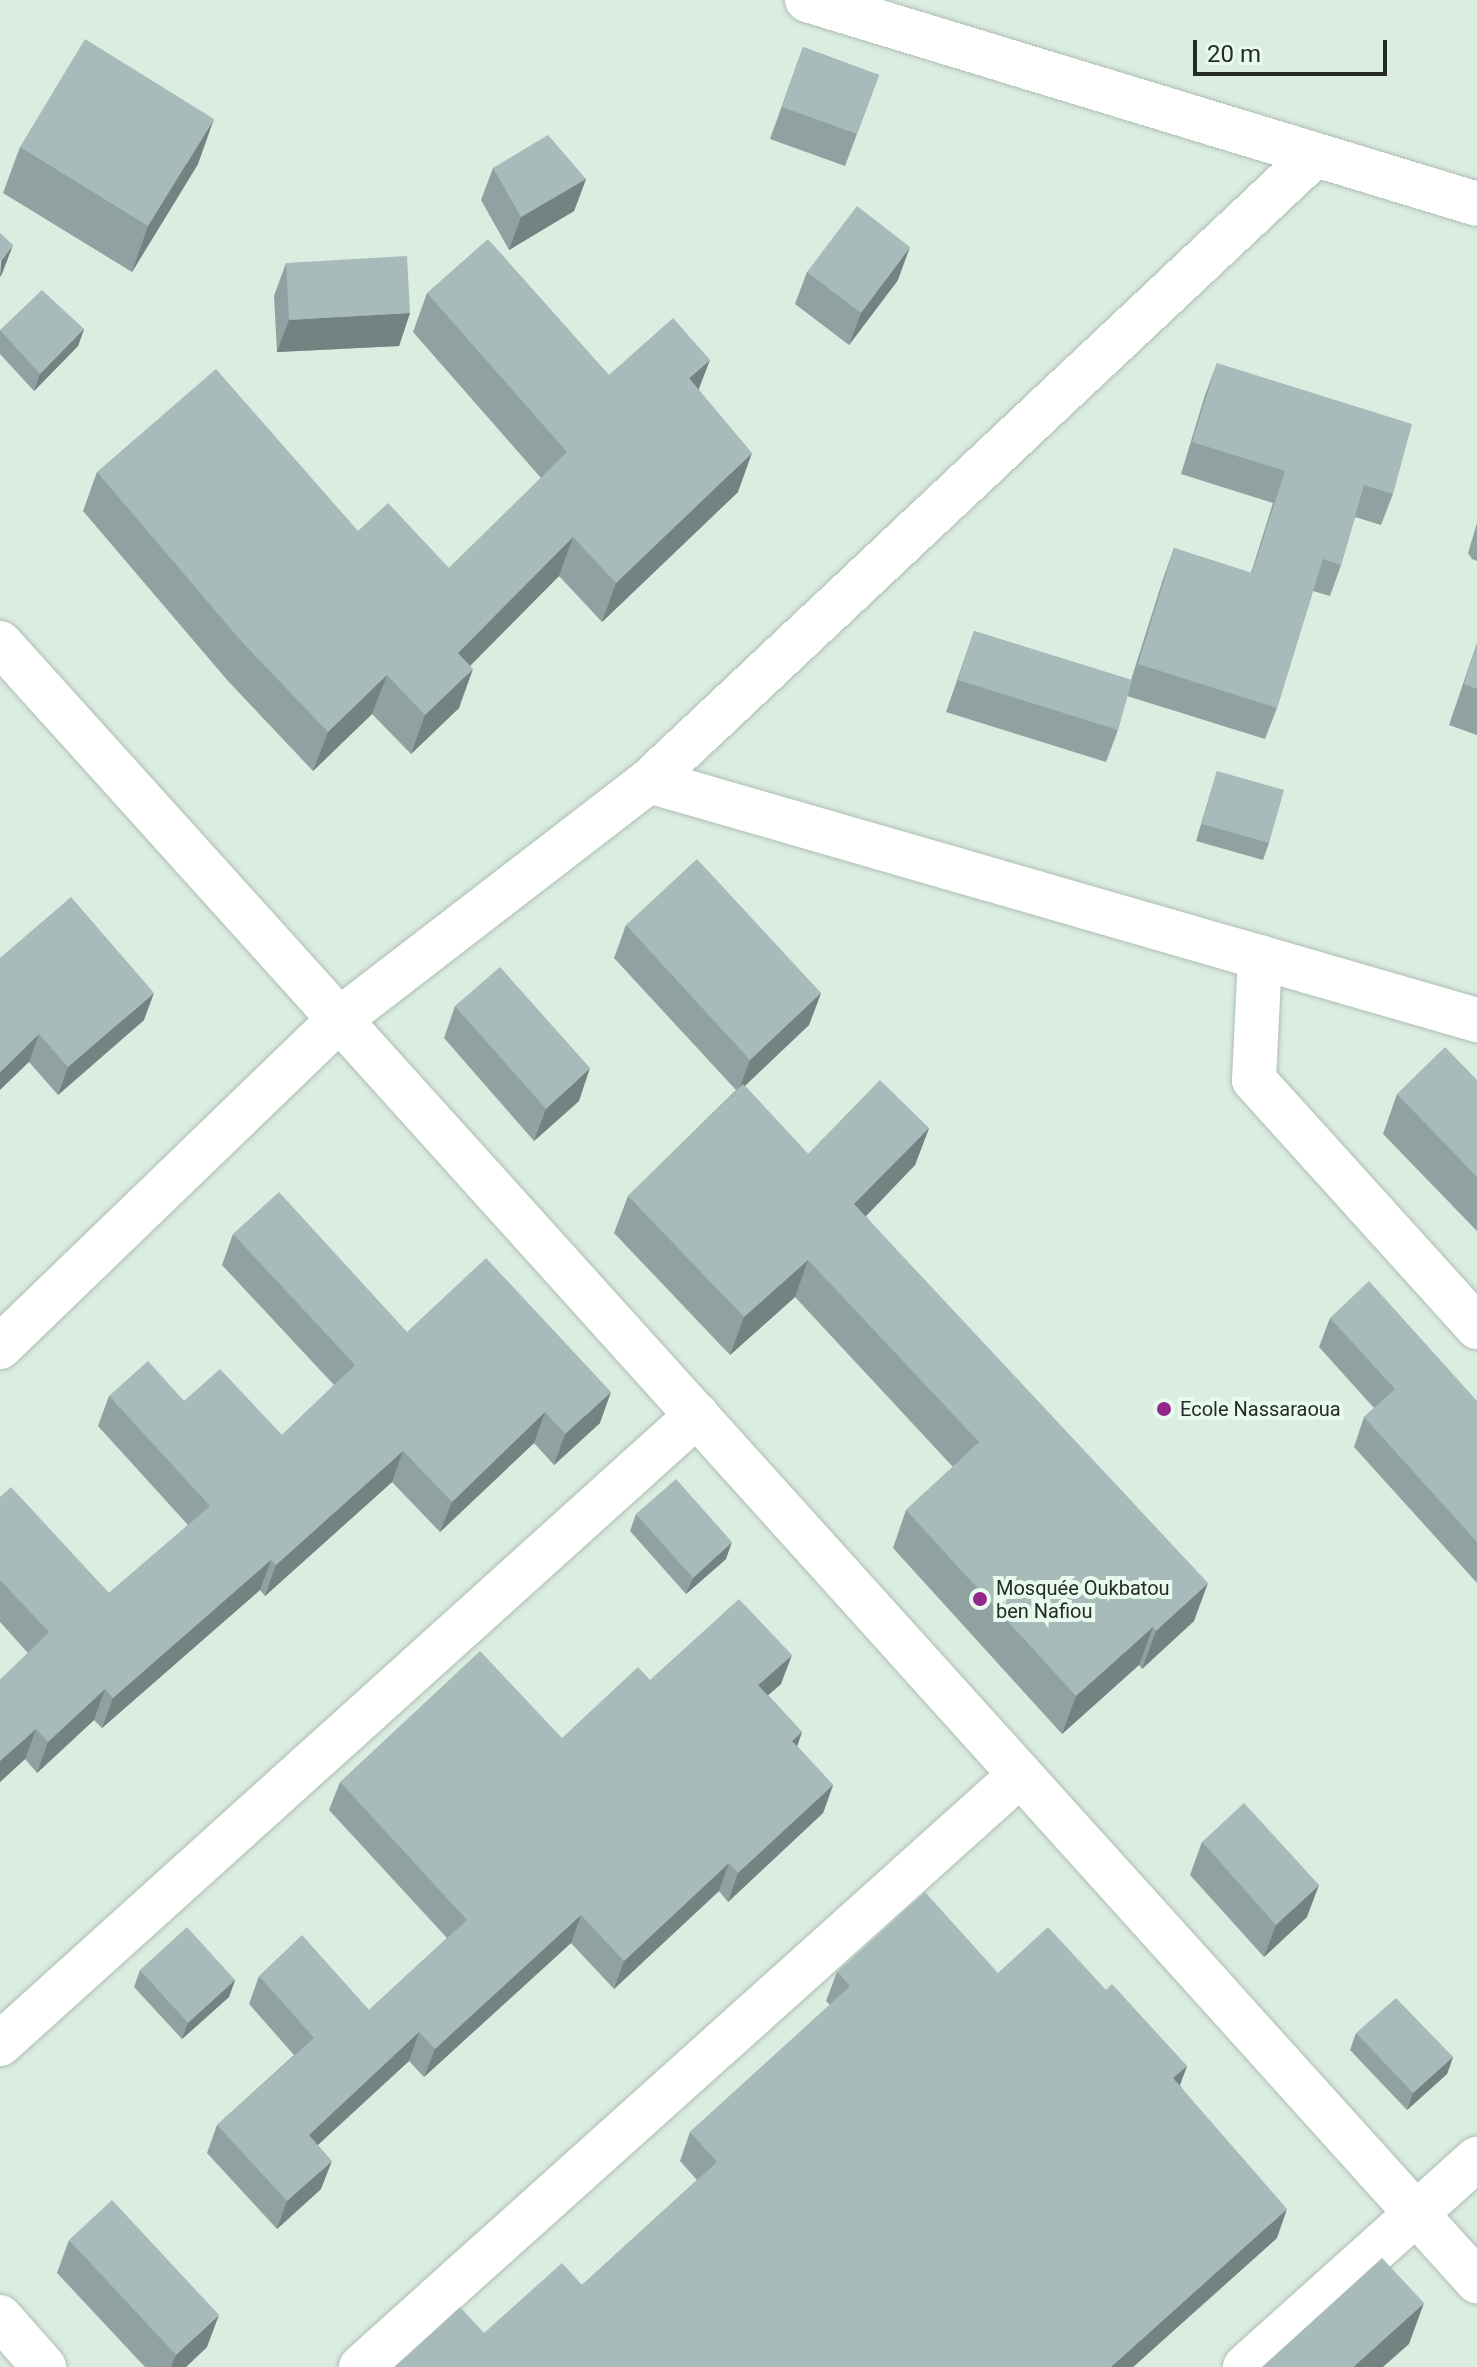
<!DOCTYPE html>
<html>
<head>
<meta charset="utf-8">
<style>
	body { margin:0 }
	#map { position:relative; width:1477px; height:2367px; overflow:hidden; background:#dbece1; font-family:Roboto,sans-serif }
	div>[style] { position:absolute }
	.roads { filter:drop-shadow(0 0 2px #adbeb3) drop-shadow(0 0 2px #adbeb3) }
	.street>* { height:44px; margin:-22px; padding:0 22px; transform-origin:22px; border-radius:22px; background:#fff }
	.wall>* { inset:0; background:#8fa1a0 }
	.shaded-wall>* { inset:0; background:#748382 }
	.building>* { inset:0; background:#a6bbba }
	.dots>* { width:22px; height:22px; translate:-50% -50%; box-sizing:border-box; border:4px solid #e8faee; border-radius:50% }
	span { translate:-50% -50%; white-space:nowrap; text-align:center; line-height:1.15; -webkit-text-stroke:8px #e8faee; paint-order:stroke }
	.poi-label { font-size:20px; color:#252b27 }
	.left { translate:0 -50%; text-align:left }
	.scale { position:absolute; left:1193px; top:40px; width:194px; height:36px; box-sizing:border-box; border:4px solid #252b27; border-top:0; padding-left:10px; font-size:24px; line-height:28px; white-space:nowrap; color:#252b27; -webkit-text-stroke:6px #e8faee; paint-order:stroke }
</style>
</head>
<body>
<div id="map">
	<div class="roads">
		<div class="street">
			<div style="left:807px;top:0;width:700px;rotate:16.93deg"></div>
			<div style="left:0;top:643px;width:2206px;rotate:47.96deg"></div>
			<div style="left:649px;top:781px;width:862px;rotate:16.1deg"></div>
			<div style="left:1260px;top:957px;width:123px;rotate:92.8deg"></div>
			<div style="left:1254px;top:1080px;width:333px;rotate:47.9deg"></div>
			<div style="left:0;top:1347px;width:472px;rotate:-44deg"></div>
			<div style="left:340px;top:1019px;width:390px;rotate:-37.6deg"></div>
			<div style="left:649px;top:781px;width:914px;rotate:-43.23deg"></div>
			<div style="left:0;top:2044px;width:939px;rotate:-42.06deg"></div>
			<div style="left:0;top:2317px;width:67px;rotate:48.7deg"></div>
			<div style="left:361px;top:2367px;width:886px;rotate:-41.93deg"></div>
			<div style="left:1245px;top:2367px;width:312px;rotate:-41.9deg"></div>
		</div>
	</div>
	<div class="wall">
		<div style="clip-path:polygon(803px 47px,879px 75px,845px 166px,770px 139px)"></div>
		<div style="clip-path:polygon(20px 147px,198px 164px,132px 272px,3px 193px)"></div>
		<div style="clip-path:polygon(493px 168px,586px 179px,574px 211px,509px 250px,481px 200px)"></div>
		<div style="clip-path:polygon(286px 263px,410px 313px,399px 346px,277px 352px,274px 296px)"></div>
		<div style="clip-path:polygon(807px 272px,898px 280px,849px 345px,795px 304px)"></div>
		<div style="clip-path:polygon(427px 293px,609px 375px,699px 390px,738px 492px,602px 622px,559px 576px,470px 666px,459px 708px,411px 754px,372px 714px,313px 771px,228px 681px,83px 511px,97px 472px,358px 531px,449px 568px,541px 478px,413px 332px)"></div>
		<div style="clip-path:polygon(84px 329px,78px 346px,34px 391px,0 354px,0 330px)"></div>
		<div style="clip-path:polygon(1217px 363px,1393px 494px,1381px 525px,1355px 517px,1341px 565px,1330px 596px,1313px 591px,1277px 708px,1265px 739px,1127px 696px,1118px 730px,1106px 762px,946px 712px,974px 631px,1131px 680px,1163px 579px,1174px 548px,1251px 573px,1273px 503px,1181px 474px,1205px 395px)"></div>
		<div style="clip-path:polygon(1477px 523px,1477px 561px,1472px 559px,1468px 553px)"></div>
		<div style="clip-path:polygon(1477px 643px,1477px 735px,1449px 725px)"></div>
		<div style="clip-path:polygon(1217px 771px,1269px 843px,1263px 860px,1196px 841px)"></div>
		<div style="clip-path:polygon(626px 925px,821px 993px,809px 1025px,745px 1086px,808px 1154px,929px 1128px,915px 1165px,866px 1216px,1194px 1621px,1142px 1669px,1139px 1665px,1062px 1734px,893px 1548px,906px 1510px,953px 1467px,795px 1297px,730px 1355px,614px 1233px,628px 1196px,736px 1090px,614px 958px)"></div>
		<div style="clip-path:polygon(0 958px,144px 1020px,58px 1095px,29px 1062px)"></div>
		<div style="clip-path:polygon(455px 1006px,579px 1101px,534px 1141px,444px 1038px)"></div>
		<div style="clip-path:polygon(1477px 1080px,1477px 1231px,1383px 1134px,1397px 1094px)"></div>
		<div style="clip-path:polygon(233px 1234px,407px 1332px,600px 1423px,554px 1465px,534px 1443px,440px 1532px,392px 1482px,265px 1596px,260px 1590px,102px 1728px,94px 1720px,37px 1773px,25px 1759px,0 1782px,0 1680px,28px 1653px,0 1622px,0 1497px,109px 1593px,188px 1525px,98px 1426px,109px 1396px,184px 1401px,282px 1435px,334px 1385px,222px 1265px)"></div>
		<div style="clip-path:polygon(1330px 1318px,1477px 1401px,1477px 1583px,1354px 1447px,1364px 1417px,1374px 1408px,1319px 1347px)"></div>
		<div style="clip-path:polygon(636px 1514px,726px 1559px,686px 1594px,630px 1531px)"></div>
		<div style="clip-path:polygon(650px 1680px,781px 1684px,768px 1695px,802px 1732px,797px 1746px,833px 1785px,823px 1813px,728px 1902px,719px 1891px,614px 1989px,571px 1943px,424px 2077px,409px 2061px,318px 2145px,321px 2189px,277px 2229px,207px 2153px,217px 2125px,294px 2055px,249px 2004px,259px 1976px,369px 2010px,447px 1938px,329px 1810px,340px 1782px,562px 1738px)"></div>
		<div style="clip-path:polygon(1202px 1842px,1307px 1917px,1264px 1957px,1190px 1875px)"></div>
		<div style="clip-path:polygon(140px 1970px,235px 1980px,229px 1997px,182px 2039px,134px 1987px)"></div>
		<div style="clip-path:polygon(837px 1972px,998px 1973px,1106px 1990px,1187px 2066px,1180px 2085px,1277px 2238px,1133px 2367px,395px 2367px,484px 2333px,582px 2285px,697px 2180px,680px 2161px,690px 2132px,830px 2005px,826px 2001px)"></div>
		<div style="clip-path:polygon(1356px 2033px,1453px 2057px,1447px 2074px,1407px 2110px,1350px 2050px)"></div>
		<div style="clip-path:polygon(69px 2240px,207px 2347px,186px 2367px,145px 2367px,57px 2273px)"></div>
	</div>
	<div class="shaded-wall">
		<div style="clip-path:polygon(214px 119px,198px 164px,132px 272px,148px 226px)"></div>
		<div style="clip-path:polygon(586px 179px,574px 211px,509px 250px,521px 217px)"></div>
		<div style="clip-path:polygon(13px 245px,2px 274px,0 277px,1px 261px)"></div>
		<div style="clip-path:polygon(910px 247px,898px 280px,849px 345px,861px 313px)"></div>
		<div style="clip-path:polygon(410px 313px,399px 346px,277px 352px,289px 320px)"></div>
		<div style="clip-path:polygon(84px 329px,78px 346px,34px 391px,40px 374px)"></div>
		<div style="clip-path:polygon(710px 360px,695px 399px,689px 378px)"></div>
		<div style="clip-path:polygon(752px 453px,738px 492px,602px 622px,616px 583px)"></div>
		<div style="clip-path:polygon(573px 537px,559px 576px,444px 692px,458px 653px)"></div>
		<div style="clip-path:polygon(473px 669px,459px 708px,411px 754px,425px 715px)"></div>
		<div style="clip-path:polygon(387px 675px,372px 714px,313px 771px,328px 732px)"></div>
		<div style="clip-path:polygon(154px 993px,144px 1020px,58px 1095px,68px 1067px)"></div>
		<div style="clip-path:polygon(821px 993px,809px 1025px,738px 1092px,750px 1060px)"></div>
		<div style="clip-path:polygon(39px 1034px,29px 1062px,0 1090px,0 1072px)"></div>
		<div style="clip-path:polygon(590px 1068px,579px 1101px,534px 1141px,546px 1109px)"></div>
		<div style="clip-path:polygon(929px 1128px,915px 1165px,841px 1242px,854px 1204px)"></div>
		<div style="clip-path:polygon(808px 1260px,795px 1297px,730px 1355px,744px 1317px)"></div>
		<div style="clip-path:polygon(611px 1392px,600px 1423px,554px 1465px,565px 1434px)"></div>
		<div style="clip-path:polygon(545px 1412px,534px 1443px,440px 1532px,452px 1502px)"></div>
		<div style="clip-path:polygon(403px 1451px,392px 1482px,265px 1596px,276px 1565px)"></div>
		<div style="clip-path:polygon(732px 1542px,726px 1559px,686px 1594px,693px 1578px)"></div>
		<div style="clip-path:polygon(271px 1560px,260px 1590px,102px 1728px,113px 1698px)"></div>
		<div style="clip-path:polygon(1208px 1583px,1194px 1621px,1142px 1669px,1156px 1631px)"></div>
		<div style="clip-path:polygon(1153px 1627px,1139px 1665px,1062px 1734px,1076px 1696px)"></div>
		<div style="clip-path:polygon(792px 1655px,781px 1684px,748px 1713px,758px 1685px)"></div>
		<div style="clip-path:polygon(105px 1689px,94px 1720px,37px 1773px,48px 1742px)"></div>
		<div style="clip-path:polygon(36px 1729px,25px 1759px,0 1782px,0 1761px)"></div>
		<div style="clip-path:polygon(802px 1732px,792px 1761px,792px 1741px)"></div>
		<div style="clip-path:polygon(833px 1785px,823px 1813px,728px 1902px,738px 1873px)"></div>
		<div style="clip-path:polygon(729px 1863px,719px 1891px,614px 1989px,624px 1961px)"></div>
		<div style="clip-path:polygon(1319px 1885px,1307px 1917px,1264px 1957px,1276px 1925px)"></div>
		<div style="clip-path:polygon(581px 1915px,571px 1943px,424px 2077px,435px 2049px)"></div>
		<div style="clip-path:polygon(235px 1980px,229px 1997px,182px 2039px,188px 2023px)"></div>
		<div style="clip-path:polygon(419px 2032px,409px 2061px,298px 2163px,309px 2135px)"></div>
		<div style="clip-path:polygon(1453px 2057px,1447px 2074px,1407px 2110px,1413px 2093px)"></div>
		<div style="clip-path:polygon(1187px 2066px,1176px 2095px,1173px 2078px)"></div>
		<div style="clip-path:polygon(332px 2161px,321px 2189px,277px 2229px,287px 2201px)"></div>
		<div style="clip-path:polygon(1287px 2209px,1277px 2238px,1133px 2367px,1111px 2367px)"></div>
		<div style="clip-path:polygon(1424px 2303px,1409px 2344px,1383px 2367px,1353px 2367px)"></div>
		<div style="clip-path:polygon(219px 2315px,207px 2347px,186px 2367px,171px 2367px,176px 2355px)"></div>
	</div>
	<div class="building">
		<div style="clip-path:polygon(85px 39px,214px 119px,148px 226px,20px 147px)"></div>
		<div style="clip-path:polygon(803px 47px,879px 75px,857px 134px,782px 107px)"></div>
		<div style="clip-path:polygon(548px 135px,586px 179px,521px 217px,493px 168px)"></div>
		<div style="clip-path:polygon(857px 206px,910px 247px,861px 313px,807px 272px)"></div>
		<div style="clip-path:polygon(0 233px,13px 245px,1px 261px,0 260px)"></div>
		<div style="clip-path:polygon(488px 239px,609px 375px,673px 318px,710px 360px,689px 378px,752px 453px,616px 583px,573px 537px,458px 653px,473px 669px,425px 715px,387px 675px,328px 732px,242px 642px,97px 472px,216px 369px,358px 531px,388px 503px,449px 568px,567px 452px,427px 293px)"></div>
		<div style="clip-path:polygon(407px 256px,410px 313px,289px 320px,286px 263px)"></div>
		<div style="clip-path:polygon(42px 290px,84px 329px,40px 374px,0 330px)"></div>
		<div style="clip-path:polygon(1217px 363px,1412px 424px,1393px 494px,1364px 485px,1341px 565px,1323px 559px,1277px 708px,1138px 664px,1174px 548px,1252px 573px,1285px 471px,1192px 442px)"></div>
		<div style="clip-path:polygon(974px 631px,1132px 680px,1118px 730px,958px 680px)"></div>
		<div style="clip-path:polygon(1477px 645px,1477px 689px,1464px 684px)"></div>
		<div style="clip-path:polygon(1217px 771px,1284px 790px,1269px 843px,1202px 824px)"></div>
		<div style="clip-path:polygon(697px 859px,821px 993px,750px 1060px,626px 925px)"></div>
		<div style="clip-path:polygon(71px 897px,154px 993px,68px 1067px,39px 1034px,0 1072px,0 958px)"></div>
		<div style="clip-path:polygon(500px 967px,590px 1068px,546px 1109px,455px 1006px)"></div>
		<div style="clip-path:polygon(1445px 1047px,1477px 1080px,1477px 1177px,1397px 1094px)"></div>
		<div style="clip-path:polygon(880px 1080px,929px 1128px,854px 1204px,1208px 1583px,1156px 1631px,1153px 1627px,1076px 1696px,906px 1510px,979px 1442px,808px 1260px,744px 1317px,628px 1196px,743px 1084px,808px 1154px)"></div>
		<div style="clip-path:polygon(279px 1192px,407px 1332px,486px 1258px,611px 1392px,565px 1434px,545px 1412px,452px 1502px,403px 1451px,276px 1565px,271px 1560px,113px 1698px,105px 1689px,48px 1742px,36px 1729px,0 1761px,0 1680px,49px 1632px,0 1580px,0 1497px,11px 1487px,109px 1593px,210px 1506px,109px 1396px,148px 1361px,184px 1401px,220px 1369px,282px 1435px,355px 1365px,233px 1234px)"></div>
		<div style="clip-path:polygon(1369px 1281px,1477px 1401px,1477px 1542px,1364px 1417px,1395px 1389px,1330px 1318px)"></div>
		<div style="clip-path:polygon(676px 1479px,732px 1542px,693px 1578px,636px 1514px)"></div>
		<div style="clip-path:polygon(739px 1599px,792px 1655px,758px 1685px,802px 1732px,792px 1741px,833px 1785px,738px 1873px,729px 1863px,624px 1961px,581px 1915px,435px 2049px,419px 2032px,309px 2135px,332px 2161px,287px 2201px,217px 2125px,314px 2038px,259px 1976px,302px 1935px,369px 2010px,467px 1920px,340px 1782px,480px 1651px,562px 1738px,638px 1667px,650px 1680px)"></div>
		<div style="clip-path:polygon(1244px 1803px,1319px 1885px,1276px 1925px,1202px 1842px)"></div>
		<div style="clip-path:polygon(925px 1892px,998px 1973px,1048px 1927px,1106px 1990px,1112px 1984px,1187px 2066px,1173px 2078px,1287px 2209px,1111px 2367px,395px 2367px,460px 2307px,484px 2333px,562px 2263px,582px 2285px,717px 2162px,690px 2132px,850px 1986px,837px 1972px)"></div>
		<div style="clip-path:polygon(187px 1927px,235px 1980px,188px 2023px,140px 1970px)"></div>
		<div style="clip-path:polygon(1396px 1998px,1453px 2057px,1413px 2093px,1356px 2033px)"></div>
		<div style="clip-path:polygon(112px 2200px,219px 2315px,176px 2355px,69px 2240px)"></div>
		<div style="clip-path:polygon(1382px 2258px,1424px 2303px,1353px 2367px,1262px 2367px)"></div>
	</div>
	<div class="dots">
		<div style="left:1164px;top:1409px;background:#922689"></div>
		<div style="left:980px;top:1599px;background:#922689"></div>
	</div>
	<div class="poi-label">
		<span class="left" style="left:1180px;top:1409px">Ecole Nassaraoua</span>
		<span class="left" style="left:996px;top:1600px">Mosquée Oukbatou<br>ben Nafiou</span>
	</div>
	<div class="scale">20 m</div>
</div>
</body>
</html>
